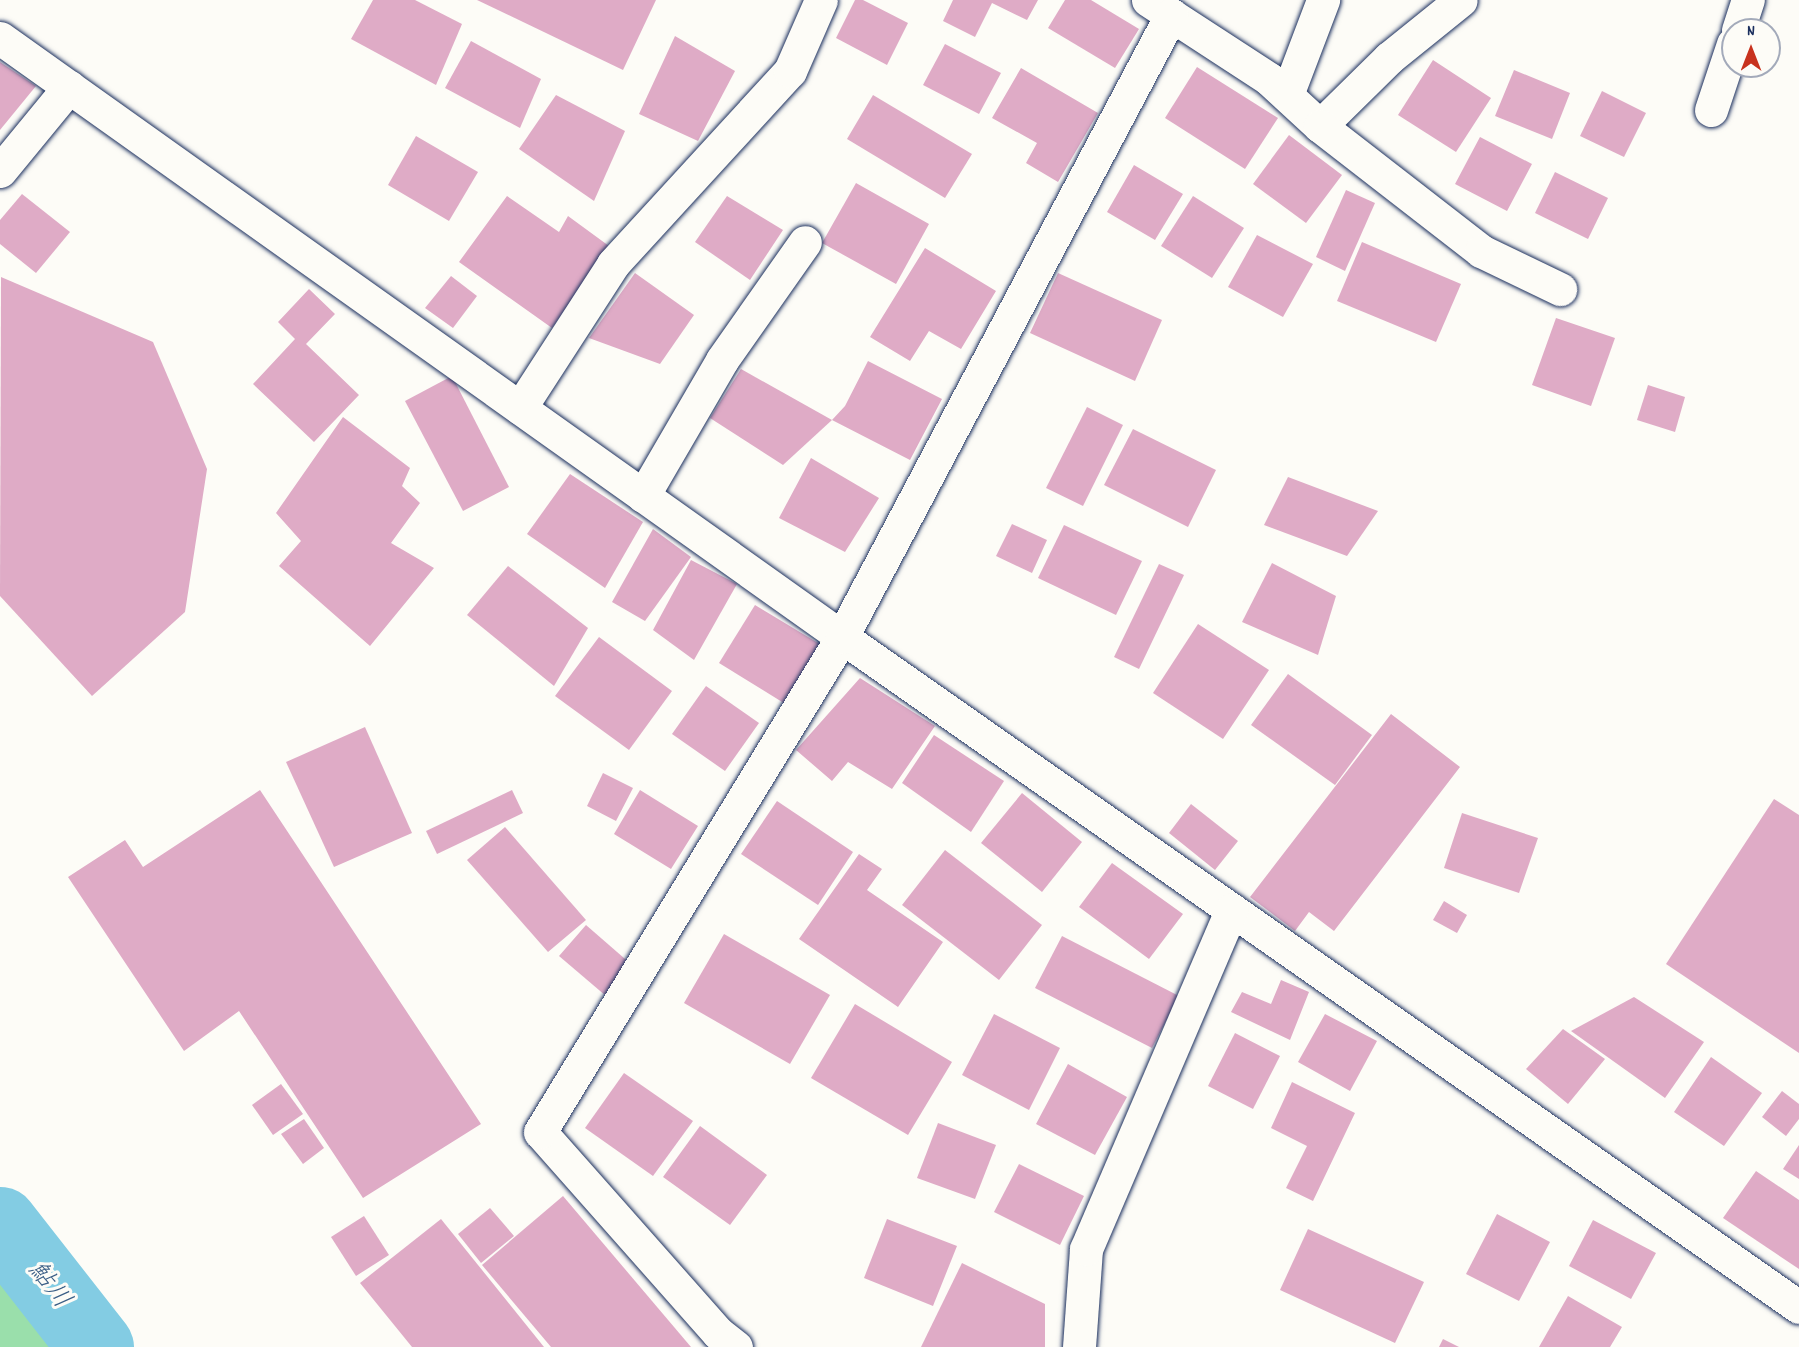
<!DOCTYPE html>
<html>
<head>
<meta charset="utf-8">
<style>
	body { margin:0 }
	#map { position:relative; width:1799px; height:1347px; overflow:hidden; background:#fdfcf7; font-family:Dekko,"Klee One",sans-serif }
	div>[style] { position:absolute }
	.green>* { inset:0; background:#9adfab }
	.river>* { height:75px; margin:-37.5px; padding:0 37.5px; transform-origin:37.5px; border-radius:37.5px; background:#83cce3 }
	.building>* { inset:0; background:#dfabc6 }
	.roads { filter:drop-shadow(0 0 2px #1b2f5e) drop-shadow(0 0 2px #1b2f5e) }
	.minor>* { height:33px; margin:-16.5px; padding:0 16.5px; transform-origin:16.5px; border-radius:16.5px; background:#fdfcf7 }
	span { translate:-50% -50%; white-space:nowrap; text-align:center; line-height:1.15; -webkit-text-stroke:6px #fdfcf7; paint-order:stroke }
	.water-label { font-size:26px; color:#3a5e86; font-style:italic }
	.north { position:absolute; left:1721px; top:18px; width:60px; height:60px; box-sizing:border-box; background:#fdfcf7; border:2px solid #a3aaba; border-radius:50%; rotate:0deg; font-size:16px; font-weight:700; line-height:24px; text-align:center; color:#1b2f5e }
	.north::after { content:''; display:block; margin:auto; width:21px; height:27px; background:#c8321e; clip-path:polygon(50% 0,100% 100%,50% 72%,0 100%) }
</style>
</head>
<body>
<div id="map">
	<div class="green">
		<div style="clip-path:polygon(0 1263px,67px 1347px,0 1347px)"></div>
	</div>
	<div class="river">
		<div style="left:0;top:1224px;width:156px;rotate:52deg"></div>
	</div>
	<div class="building">
		<div style="clip-path:polygon(373px 0,415px 0,462px 24px,436px 85px,351px 39px)"></div>
		<div style="clip-path:polygon(477px 0,656px 0,623px 70px)"></div>
		<div style="clip-path:polygon(855px 0,863px 0,908px 23px,887px 65px,836px 38px)"></div>
		<div style="clip-path:polygon(953px 0,1038px 0,1027px 20px,992px 3px,975px 37px,943px 21px)"></div>
		<div style="clip-path:polygon(1065px 0,1091px 0,1139px 29px,1115px 68px,1048px 28px)"></div>
		<div style="clip-path:polygon(675px 36px,735px 71px,698px 141px,639px 114px)"></div>
		<div style="clip-path:polygon(471px 41px,541px 79px,520px 128px,445px 88px)"></div>
		<div style="clip-path:polygon(945px 44px,1001px 73px,979px 114px,923px 85px)"></div>
		<div style="clip-path:polygon(1433px 60px,1491px 98px,1456px 152px,1398px 115px)"></div>
		<div style="clip-path:polygon(0 62px,36px 86px,0 130px)"></div>
		<div style="clip-path:polygon(1197px 67px,1278px 118px,1245px 169px,1165px 118px)"></div>
		<div style="clip-path:polygon(1021px 68px,1098px 113px,1058px 182px,1026px 163px,1037px 143px,992px 118px)"></div>
		<div style="clip-path:polygon(1514px 70px,1570px 93px,1552px 139px,1495px 116px)"></div>
		<div style="clip-path:polygon(1602px 91px,1646px 113px,1624px 157px,1580px 136px)"></div>
		<div style="clip-path:polygon(556px 95px,625px 131px,594px 201px,519px 149px)"></div>
		<div style="clip-path:polygon(873px 95px,972px 154px,945px 198px,847px 139px)"></div>
		<div style="clip-path:polygon(1289px 135px,1342px 175px,1306px 223px,1253px 184px)"></div>
		<div style="clip-path:polygon(416px 136px,478px 172px,449px 221px,388px 185px)"></div>
		<div style="clip-path:polygon(1480px 137px,1532px 164px,1507px 211px,1455px 184px)"></div>
		<div style="clip-path:polygon(1134px 165px,1183px 194px,1155px 240px,1107px 212px)"></div>
		<div style="clip-path:polygon(1555px 172px,1608px 198px,1588px 239px,1535px 213px)"></div>
		<div style="clip-path:polygon(856px 183px,929px 224px,896px 284px,822px 243px)"></div>
		<div style="clip-path:polygon(1346px 190px,1375px 203px,1345px 271px,1316px 257px)"></div>
		<div style="clip-path:polygon(22px 194px,70px 232px,36px 273px,0 244px,0 220px)"></div>
		<div style="clip-path:polygon(507px 196px,559px 232px,568px 216px,609px 246px,552px 328px,459px 262px)"></div>
		<div style="clip-path:polygon(727px 196px,783px 230px,750px 280px,695px 242px)"></div>
		<div style="clip-path:polygon(1193px 196px,1244px 228px,1212px 278px,1161px 246px)"></div>
		<div style="clip-path:polygon(1257px 235px,1313px 264px,1283px 317px,1228px 287px)"></div>
		<div style="clip-path:polygon(1362px 242px,1461px 284px,1436px 342px,1337px 301px)"></div>
		<div style="clip-path:polygon(925px 248px,996px 291px,961px 349px,929px 331px,910px 361px,870px 337px)"></div>
		<div style="clip-path:polygon(635px 273px,694px 315px,660px 364px,589px 338px)"></div>
		<div style="clip-path:polygon(1058px 273px,1162px 320px,1135px 381px,1030px 333px)"></div>
		<div style="clip-path:polygon(451px 276px,477px 296px,453px 328px,425px 308px)"></div>
		<div style="clip-path:polygon(1px 277px,153px 342px,207px 469px,185px 612px,92px 696px,0 596px)"></div>
		<div style="clip-path:polygon(309px 289px,335px 314px,306px 344px,359px 395px,314px 442px,253px 384px,295px 339px,278px 322px)"></div>
		<div style="clip-path:polygon(1556px 318px,1615px 338px,1591px 406px,1532px 385px)"></div>
		<div style="clip-path:polygon(868px 361px,942px 399px,910px 460px,832px 420px,845px 406px)"></div>
		<div style="clip-path:polygon(741px 369px,832px 420px,783px 465px,710px 418px)"></div>
		<div style="clip-path:polygon(452px 376px,509px 487px,463px 511px,405px 401px)"></div>
		<div style="clip-path:polygon(1648px 385px,1685px 397px,1675px 432px,1637px 420px)"></div>
		<div style="clip-path:polygon(1087px 407px,1123px 425px,1083px 506px,1046px 488px)"></div>
		<div style="clip-path:polygon(343px 417px,410px 468px,402px 486px,420px 503px,391px 543px,434px 568px,370px 646px,279px 566px,301px 541px,276px 513px)"></div>
		<div style="clip-path:polygon(1133px 429px,1216px 470px,1188px 527px,1104px 485px)"></div>
		<div style="clip-path:polygon(811px 458px,879px 498px,845px 552px,779px 518px)"></div>
		<div style="clip-path:polygon(570px 474px,643px 522px,605px 588px,527px 534px)"></div>
		<div style="clip-path:polygon(1288px 477px,1378px 511px,1347px 556px,1264px 525px)"></div>
		<div style="clip-path:polygon(1012px 524px,1047px 540px,1032px 573px,996px 556px)"></div>
		<div style="clip-path:polygon(1064px 525px,1142px 561px,1116px 615px,1038px 578px)"></div>
		<div style="clip-path:polygon(653px 529px,691px 557px,645px 621px,612px 602px)"></div>
		<div style="clip-path:polygon(691px 560px,737px 584px,694px 660px,653px 630px)"></div>
		<div style="clip-path:polygon(1272px 563px,1336px 596px,1318px 655px,1242px 622px)"></div>
		<div style="clip-path:polygon(1159px 564px,1184px 575px,1139px 669px,1114px 657px)"></div>
		<div style="clip-path:polygon(508px 566px,588px 628px,554px 686px,467px 615px)"></div>
		<div style="clip-path:polygon(755px 605px,823px 646px,787px 705px,719px 663px)"></div>
		<div style="clip-path:polygon(1198px 624px,1269px 670px,1223px 739px,1153px 693px)"></div>
		<div style="clip-path:polygon(599px 637px,672px 691px,629px 750px,555px 696px)"></div>
		<div style="clip-path:polygon(1288px 674px,1372px 735px,1335px 785px,1251px 725px)"></div>
		<div style="clip-path:polygon(860px 678px,935px 726px,892px 789px,848px 762px,832px 781px,796px 750px)"></div>
		<div style="clip-path:polygon(706px 686px,759px 723px,725px 771px,672px 734px)"></div>
		<div style="clip-path:polygon(1391px 714px,1460px 767px,1334px 931px,1309px 912px,1295px 931px,1250px 897px)"></div>
		<div style="clip-path:polygon(365px 727px,412px 833px,334px 867px,286px 762px)"></div>
		<div style="clip-path:polygon(934px 735px,1004px 781px,971px 832px,902px 783px)"></div>
		<div style="clip-path:polygon(603px 773px,633px 788px,616px 821px,587px 806px)"></div>
		<div style="clip-path:polygon(260px 790px,481px 1124px,363px 1198px,239px 1011px,184px 1051px,68px 877px,125px 840px,143px 867px)"></div>
		<div style="clip-path:polygon(512px 790px,523px 813px,437px 854px,426px 831px)"></div>
		<div style="clip-path:polygon(640px 790px,698px 826px,671px 869px,614px 834px)"></div>
		<div style="clip-path:polygon(1022px 793px,1082px 842px,1042px 892px,981px 843px)"></div>
		<div style="clip-path:polygon(1774px 799px,1799px 815px,1799px 1053px,1666px 964px)"></div>
		<div style="clip-path:polygon(777px 801px,853px 852px,818px 905px,741px 854px)"></div>
		<div style="clip-path:polygon(1191px 804px,1238px 841px,1215px 870px,1169px 833px)"></div>
		<div style="clip-path:polygon(1462px 813px,1538px 838px,1519px 893px,1444px 868px)"></div>
		<div style="clip-path:polygon(505px 827px,586px 920px,548px 952px,467px 860px)"></div>
		<div style="clip-path:polygon(945px 850px,1042px 925px,999px 980px,902px 905px)"></div>
		<div style="clip-path:polygon(859px 854px,882px 869px,867px 890px,943px 942px,898px 1007px,799px 939px)"></div>
		<div style="clip-path:polygon(1112px 863px,1183px 914px,1149px 959px,1079px 907px)"></div>
		<div style="clip-path:polygon(1444px 901px,1467px 915px,1457px 933px,1433px 920px)"></div>
		<div style="clip-path:polygon(586px 925px,632px 965px,606px 996px,559px 956px)"></div>
		<div style="clip-path:polygon(724px 934px,830px 995px,790px 1064px,684px 1003px)"></div>
		<div style="clip-path:polygon(1062px 936px,1179px 996px,1152px 1048px,1035px 988px)"></div>
		<div style="clip-path:polygon(1281px 980px,1309px 992px,1290px 1040px,1231px 1012px,1242px 992px,1271px 1004px)"></div>
		<div style="clip-path:polygon(1634px 997px,1704px 1042px,1665px 1098px,1571px 1031px)"></div>
		<div style="clip-path:polygon(855px 1004px,952px 1062px,908px 1135px,811px 1078px)"></div>
		<div style="clip-path:polygon(994px 1014px,1060px 1048px,1029px 1110px,962px 1075px)"></div>
		<div style="clip-path:polygon(1325px 1014px,1377px 1041px,1350px 1091px,1298px 1062px)"></div>
		<div style="clip-path:polygon(1563px 1029px,1605px 1059px,1568px 1104px,1526px 1069px)"></div>
		<div style="clip-path:polygon(1235px 1033px,1280px 1056px,1253px 1109px,1208px 1086px)"></div>
		<div style="clip-path:polygon(1711px 1057px,1762px 1093px,1724px 1146px,1674px 1112px)"></div>
		<div style="clip-path:polygon(1068px 1064px,1127px 1097px,1095px 1155px,1036px 1124px)"></div>
		<div style="clip-path:polygon(624px 1073px,693px 1121px,653px 1176px,585px 1128px)"></div>
		<div style="clip-path:polygon(1292px 1082px,1355px 1113px,1313px 1201px,1286px 1188px,1307px 1146px,1271px 1128px)"></div>
		<div style="clip-path:polygon(281px 1084px,303px 1114px,273px 1135px,252px 1105px)"></div>
		<div style="clip-path:polygon(1782px 1091px,1799px 1104px,1799px 1119px,1786px 1136px,1762px 1117px)"></div>
		<div style="clip-path:polygon(304px 1119px,324px 1148px,303px 1164px,281px 1134px)"></div>
		<div style="clip-path:polygon(938px 1123px,996px 1145px,975px 1199px,917px 1178px)"></div>
		<div style="clip-path:polygon(700px 1126px,767px 1175px,730px 1225px,663px 1177px)"></div>
		<div style="clip-path:polygon(1799px 1145px,1799px 1179px,1783px 1169px)"></div>
		<div style="clip-path:polygon(1019px 1164px,1084px 1196px,1060px 1245px,994px 1212px)"></div>
		<div style="clip-path:polygon(1756px 1171px,1799px 1200px,1799px 1269px,1723px 1218px)"></div>
		<div style="clip-path:polygon(563px 1196px,691px 1347px,551px 1347px,482px 1265px)"></div>
		<div style="clip-path:polygon(490px 1208px,514px 1236px,481px 1263px,458px 1234px)"></div>
		<div style="clip-path:polygon(1497px 1214px,1550px 1242px,1519px 1301px,1466px 1274px)"></div>
		<div style="clip-path:polygon(364px 1216px,389px 1255px,356px 1276px,331px 1237px)"></div>
		<div style="clip-path:polygon(441px 1219px,544px 1347px,412px 1347px,360px 1283px)"></div>
		<div style="clip-path:polygon(887px 1219px,957px 1246px,933px 1306px,864px 1278px)"></div>
		<div style="clip-path:polygon(1593px 1220px,1656px 1253px,1631px 1299px,1569px 1266px)"></div>
		<div style="clip-path:polygon(1308px 1229px,1424px 1282px,1395px 1343px,1280px 1290px)"></div>
		<div style="clip-path:polygon(962px 1263px,1045px 1304px,1045px 1347px,921px 1347px)"></div>
		<div style="clip-path:polygon(1568px 1296px,1622px 1327px,1610px 1347px,1539px 1347px)"></div>
		<div style="clip-path:polygon(1443px 1339px,1459px 1347px,1439px 1347px)"></div>
	</div>
	<div class="roads">
		<div class="minor">
			<div style="left:1148px;top:0;width:145px;rotate:33.1deg"></div>
			<div style="left:1269px;top:79px;width:69px;rotate:42.7deg"></div>
			<div style="left:1320px;top:126px;width:97px;rotate:-44.6deg"></div>
			<div style="left:1389px;top:58px;width:92px;rotate:-38.9deg"></div>
			<div style="left:1738px;top:30px;width:32px;rotate:-72deg"></div>
			<div style="left:0;top:38px;width:1033px;rotate:35.43deg"></div>
			<div style="left:842px;top:637px;width:1168px;rotate:35deg"></div>
			<div style="left:1287px;top:95px;width:102px;rotate:-69.2deg"></div>
			<div style="left:1711px;top:110px;width:70px;rotate:-71.6deg"></div>
			<div style="left:1320px;top:126px;width:204px;rotate:37.8deg"></div>
			<div style="left:1481px;top:251px;width:88px;rotate:25.7deg"></div>
			<div style="left:0;top:171px;width:109px;rotate:-50.6deg"></div>
			<div style="left:520px;top:408px;width:171px;rotate:-57.1deg"></div>
			<div style="left:613px;top:264px;width:262px;rotate:-47.5deg"></div>
			<div style="left:790px;top:71px;width:77px;rotate:-66.4deg"></div>
			<div style="left:643px;top:496px;width:157px;rotate:-59.8deg"></div>
			<div style="left:722px;top:360px;width:144px;rotate:-54.9deg"></div>
			<div style="left:736px;top:1347px;width:23px;rotate:-142deg"></div>
			<div style="left:718px;top:1333px;width:268px;rotate:-131.5deg"></div>
			<div style="left:540px;top:1132px;width:580px;rotate:-58.61deg"></div>
			<div style="left:842px;top:637px;width:704px;rotate:-62.12deg"></div>
			<div style="left:1079px;top:1347px;width:98px;rotate:-85.9deg"></div>
			<div style="left:1086px;top:1249px;width:369px;rotate:-66.8deg"></div>
		</div>
	</div>
	<div class="water-label">
		<span style="left:48px;top:1286px;rotate:52deg">鮎川</span>
	</div>
	<div class="north">N</div>
</div>
</body>
</html>
